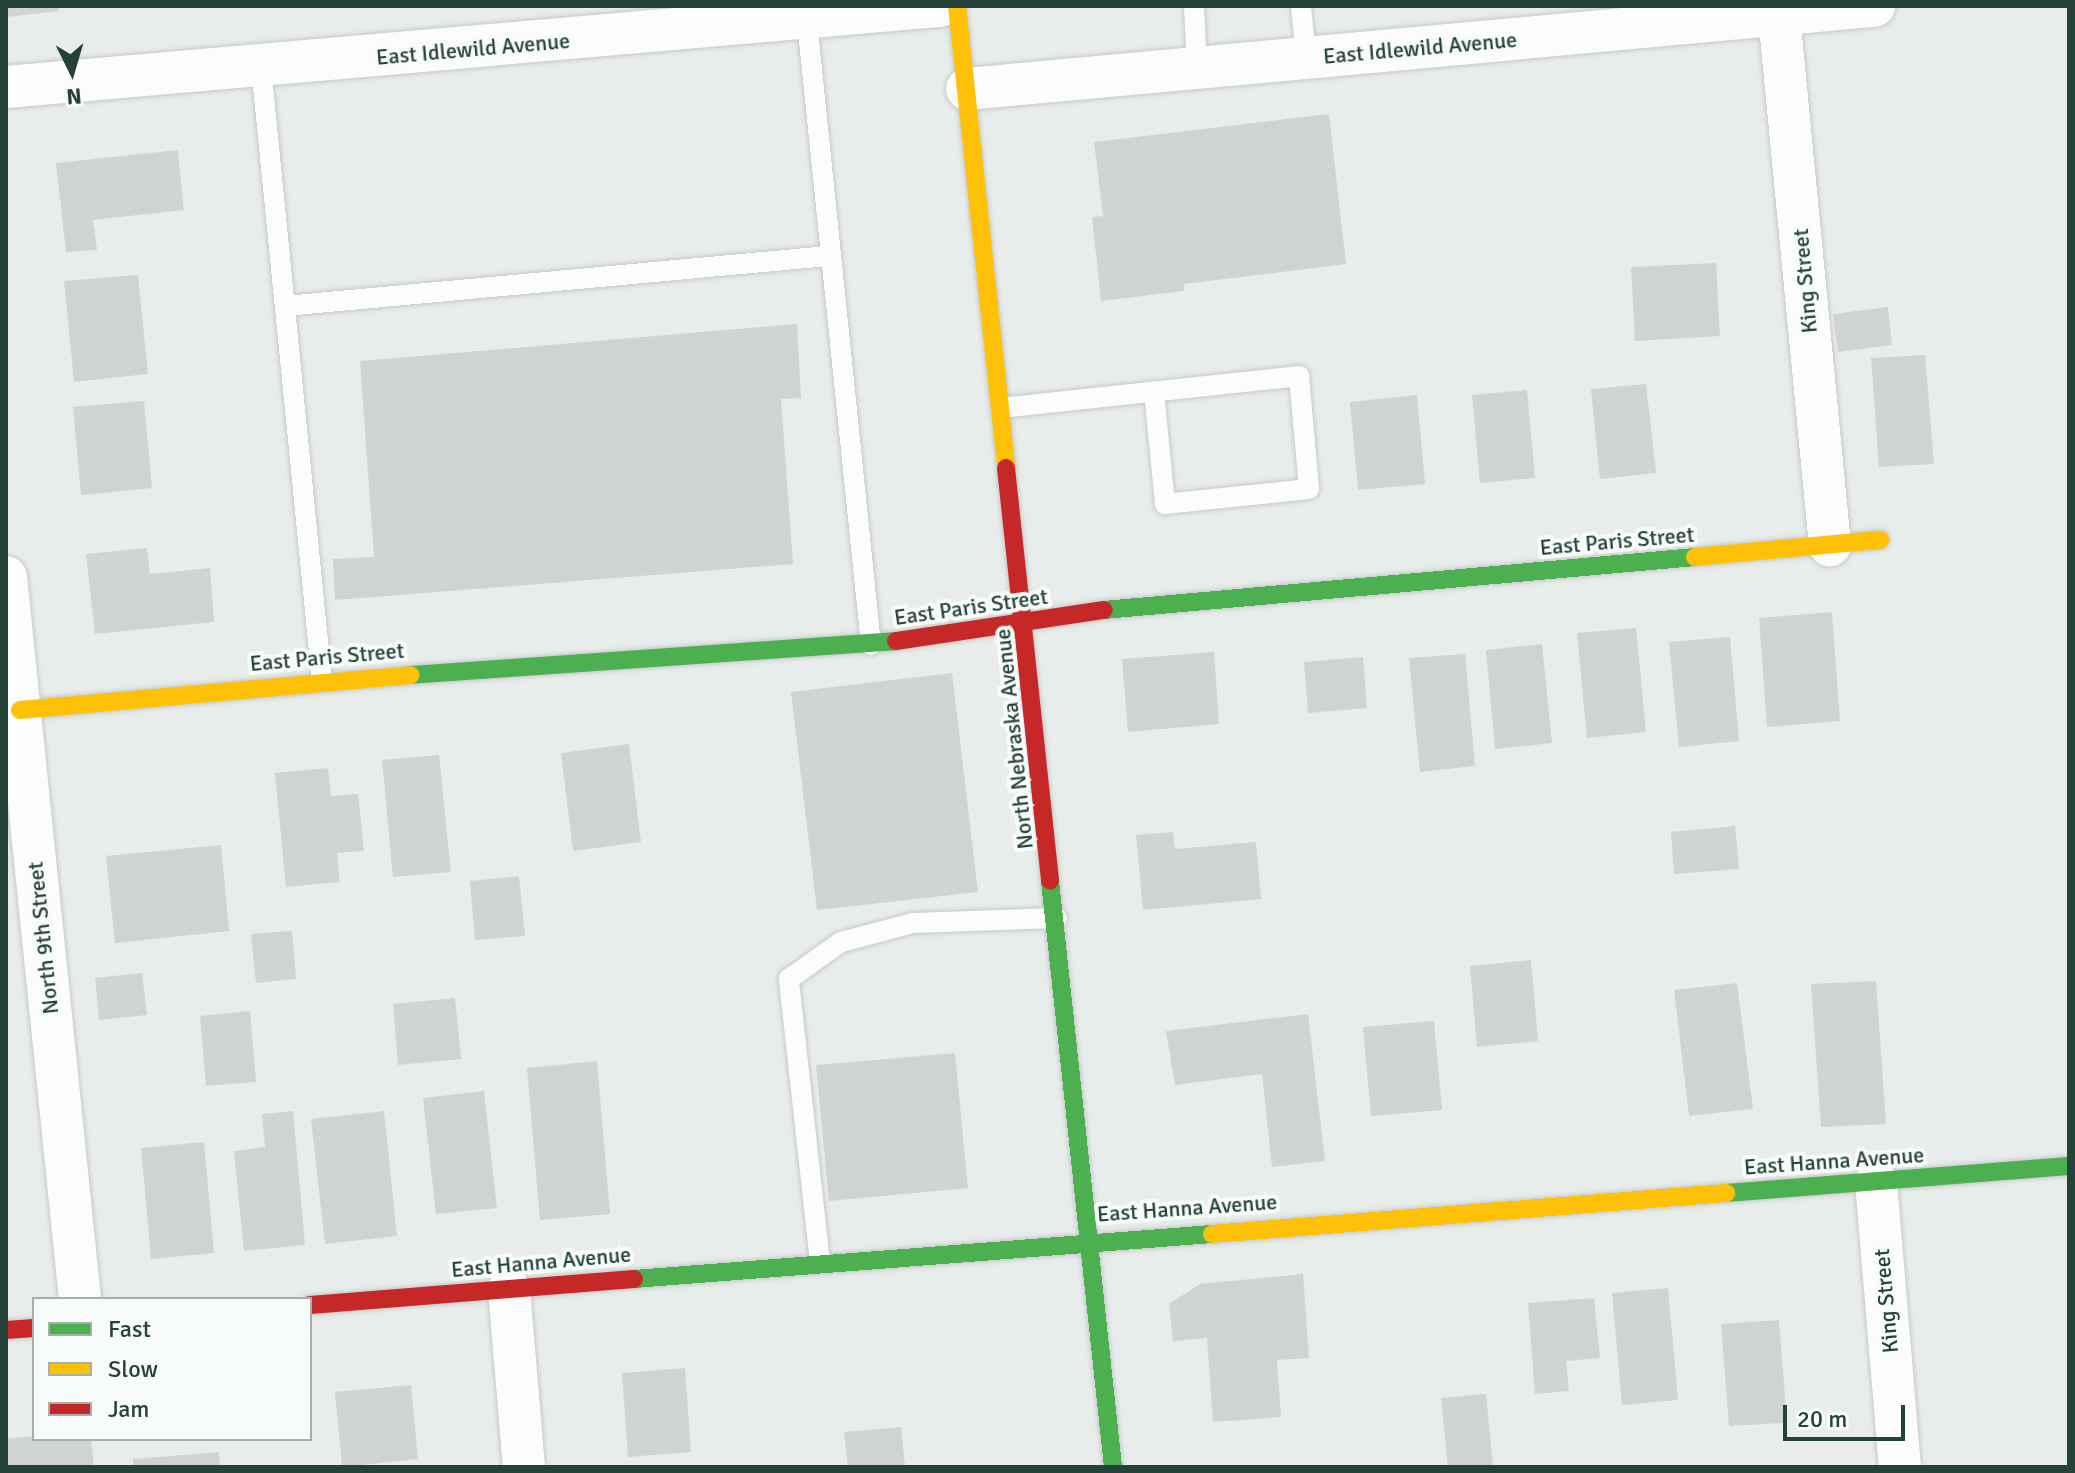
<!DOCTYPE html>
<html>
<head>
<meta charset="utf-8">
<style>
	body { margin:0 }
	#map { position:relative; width:2075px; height:1473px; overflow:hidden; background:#e8edeb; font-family:Signika,sans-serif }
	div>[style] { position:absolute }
	.building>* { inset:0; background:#cfd4d2 }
	.roads { filter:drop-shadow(0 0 2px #c5cac8) drop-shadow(0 0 2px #c5cac8) }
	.lane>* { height:20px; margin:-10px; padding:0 10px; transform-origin:10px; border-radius:10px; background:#fcfcfc }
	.street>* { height:42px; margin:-21px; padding:0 21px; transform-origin:21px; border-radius:21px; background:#fcfcfc }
	.fast>* { height:18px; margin:-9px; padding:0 9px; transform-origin:9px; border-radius:9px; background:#4caf50 }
	.slow>* { height:18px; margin:-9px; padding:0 9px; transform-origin:9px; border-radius:9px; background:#ffc107 }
	.jam>* { height:18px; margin:-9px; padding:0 9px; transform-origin:9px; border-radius:9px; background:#c62828 }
	span { translate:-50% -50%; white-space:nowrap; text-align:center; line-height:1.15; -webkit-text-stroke:8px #f7fbf9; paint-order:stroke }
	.street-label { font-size:22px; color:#24423a }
	.frame { position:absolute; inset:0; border:8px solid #24423a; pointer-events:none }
	.legend { position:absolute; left:32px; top:1297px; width:280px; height:144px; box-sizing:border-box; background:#f7fbf9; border:2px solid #a3b1ad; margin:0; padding:10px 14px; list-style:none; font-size:24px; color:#24423a }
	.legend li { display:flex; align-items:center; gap:16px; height:40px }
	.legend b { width:40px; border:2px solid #a3b1ad }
	.north { position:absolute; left:32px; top:32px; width:80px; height:80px; -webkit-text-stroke:6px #f7fbf9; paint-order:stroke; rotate:175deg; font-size:22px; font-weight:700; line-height:32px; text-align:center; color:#24423a }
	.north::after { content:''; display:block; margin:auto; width:28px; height:36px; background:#24423a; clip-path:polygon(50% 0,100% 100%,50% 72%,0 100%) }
	.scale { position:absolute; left:1783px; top:1405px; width:122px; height:36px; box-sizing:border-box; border:4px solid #24423a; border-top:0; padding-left:10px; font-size:24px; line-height:28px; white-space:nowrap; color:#24423a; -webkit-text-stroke:6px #f7fbf9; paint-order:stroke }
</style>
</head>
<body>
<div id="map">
	<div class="building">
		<div style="clip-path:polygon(6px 6px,58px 6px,59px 11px,6px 17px)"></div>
		<div style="clip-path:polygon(1329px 114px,1346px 264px,1184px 284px,1184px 291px,1101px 301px,1092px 217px,1103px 216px,1094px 142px)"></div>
		<div style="clip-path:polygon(178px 150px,184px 210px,93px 220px,97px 250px,66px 252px,56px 163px)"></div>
		<div style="clip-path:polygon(1716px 263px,1720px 336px,1635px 341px,1631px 267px)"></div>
		<div style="clip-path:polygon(138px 275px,148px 374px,74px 382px,64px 281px)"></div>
		<div style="clip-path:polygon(1888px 307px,1892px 345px,1838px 352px,1833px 314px)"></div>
		<div style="clip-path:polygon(797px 324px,801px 398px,781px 399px,793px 564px,335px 600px,333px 559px,374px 557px,360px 361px)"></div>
		<div style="clip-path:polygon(1925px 355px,1934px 464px,1879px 467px,1871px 358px)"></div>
		<div style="clip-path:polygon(1646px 384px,1656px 473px,1600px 479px,1591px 389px)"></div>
		<div style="clip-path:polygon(1527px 390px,1535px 478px,1480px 483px,1472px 395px)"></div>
		<div style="clip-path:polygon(1417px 395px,1425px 484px,1358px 490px,1350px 402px)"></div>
		<div style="clip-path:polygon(144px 401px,152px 488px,81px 495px,73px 407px)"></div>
		<div style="clip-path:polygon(147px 548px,150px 574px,210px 568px,214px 622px,95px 634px,86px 554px)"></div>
		<div style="clip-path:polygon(1832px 612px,1840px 721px,1767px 727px,1759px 618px)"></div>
		<div style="clip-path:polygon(1636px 628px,1646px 732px,1587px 738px,1577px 633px)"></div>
		<div style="clip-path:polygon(1730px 637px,1739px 741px,1679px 747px,1669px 642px)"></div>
		<div style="clip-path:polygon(1542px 644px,1552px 743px,1495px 749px,1486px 650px)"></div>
		<div style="clip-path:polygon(1214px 652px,1219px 724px,1128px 732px,1122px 659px)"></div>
		<div style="clip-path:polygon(1465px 654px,1475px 766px,1420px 772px,1409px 658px)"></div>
		<div style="clip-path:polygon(1363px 657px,1367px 708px,1308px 713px,1304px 662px)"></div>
		<div style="clip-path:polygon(952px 673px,978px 892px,817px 910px,791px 692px)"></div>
		<div style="clip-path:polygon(629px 744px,641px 842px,573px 851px,561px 753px)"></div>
		<div style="clip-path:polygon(439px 755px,451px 872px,393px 877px,382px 760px)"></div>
		<div style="clip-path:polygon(328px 768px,331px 796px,358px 794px,364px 851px,337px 853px,340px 882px,286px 887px,275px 773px)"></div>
		<div style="clip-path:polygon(1735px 826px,1739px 869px,1674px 874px,1671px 832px)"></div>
		<div style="clip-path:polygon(1173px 832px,1175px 849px,1256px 842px,1261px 899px,1143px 910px,1136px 835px)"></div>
		<div style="clip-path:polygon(221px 845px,229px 931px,115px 943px,106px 856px)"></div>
		<div style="clip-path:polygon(519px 876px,525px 936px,475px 940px,470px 881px)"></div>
		<div style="clip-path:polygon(292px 931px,296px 979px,256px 983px,251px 934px)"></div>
		<div style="clip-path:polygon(1531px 960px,1538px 1041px,1477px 1047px,1470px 966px)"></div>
		<div style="clip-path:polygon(142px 973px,147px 1015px,99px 1020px,95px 978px)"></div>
		<div style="clip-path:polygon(1876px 981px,1886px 1124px,1821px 1127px,1811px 984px)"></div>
		<div style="clip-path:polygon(1737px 983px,1753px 1109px,1689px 1116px,1674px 990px)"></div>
		<div style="clip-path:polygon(455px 998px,461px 1059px,398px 1065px,393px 1004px)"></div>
		<div style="clip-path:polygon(250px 1011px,256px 1082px,206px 1086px,200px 1016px)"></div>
		<div style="clip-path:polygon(1308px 1014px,1325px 1161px,1272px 1167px,1262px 1074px,1175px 1085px,1166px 1031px)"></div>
		<div style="clip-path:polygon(1434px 1021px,1442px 1110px,1371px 1116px,1363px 1027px)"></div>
		<div style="clip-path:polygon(955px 1053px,968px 1188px,829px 1201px,816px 1065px)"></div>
		<div style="clip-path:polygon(597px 1061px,610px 1214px,540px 1220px,527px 1068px)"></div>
		<div style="clip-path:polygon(484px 1091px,497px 1208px,436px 1214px,423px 1098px)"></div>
		<div style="clip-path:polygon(293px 1111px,305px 1245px,244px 1251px,234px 1151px,265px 1147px,262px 1114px)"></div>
		<div style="clip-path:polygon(384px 1111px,397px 1236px,325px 1244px,311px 1119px)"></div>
		<div style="clip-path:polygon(204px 1142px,214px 1253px,151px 1259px,141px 1148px)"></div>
		<div style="clip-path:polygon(1303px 1274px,1309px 1358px,1277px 1360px,1281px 1417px,1213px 1422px,1207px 1338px,1173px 1341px,1169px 1304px,1200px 1284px)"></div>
		<div style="clip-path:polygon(1668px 1288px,1678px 1400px,1622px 1405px,1612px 1293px)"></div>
		<div style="clip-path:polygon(1594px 1298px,1600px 1358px,1566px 1361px,1569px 1391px,1535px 1394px,1528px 1303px)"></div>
		<div style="clip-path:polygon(1779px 1320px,1787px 1423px,1729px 1426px,1721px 1324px)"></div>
		<div style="clip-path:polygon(685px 1368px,691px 1452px,628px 1457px,622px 1373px)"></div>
		<div style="clip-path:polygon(411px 1385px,418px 1459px,342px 1467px,335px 1392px)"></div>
		<div style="clip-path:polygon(1486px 1394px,1493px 1467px,1448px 1467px,1441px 1398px)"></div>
		<div style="clip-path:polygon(901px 1427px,905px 1467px,848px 1467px,844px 1432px)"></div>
		<div style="clip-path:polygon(34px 1436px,91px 1439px,94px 1467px,6px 1467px,6px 1439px)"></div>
		<div style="clip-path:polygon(219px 1452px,220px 1467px,133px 1467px,133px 1459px)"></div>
	</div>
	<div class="roads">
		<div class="lane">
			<div style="left:1194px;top:6px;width:62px;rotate:87.2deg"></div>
			<div style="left:1301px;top:6px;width:52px;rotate:84.5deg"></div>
			<div style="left:807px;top:21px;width:627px;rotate:84.14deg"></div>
			<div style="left:261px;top:66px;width:618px;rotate:84.34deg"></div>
			<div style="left:285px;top:306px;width:545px;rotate:-5.26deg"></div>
			<div style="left:1001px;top:408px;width:300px;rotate:-6.1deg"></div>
			<div style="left:1299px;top:376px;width:113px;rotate:84.9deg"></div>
			<div style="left:1309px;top:489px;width:145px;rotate:174.1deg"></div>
			<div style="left:1165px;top:504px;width:113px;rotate:-95.6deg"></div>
			<div style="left:820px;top:1262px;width:285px;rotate:-96.3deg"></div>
			<div style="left:789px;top:979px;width:64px;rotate:-35.4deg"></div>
			<div style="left:841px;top:942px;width:74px;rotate:-14.8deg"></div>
			<div style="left:913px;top:923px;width:144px;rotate:-2deg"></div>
		</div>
		<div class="street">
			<div style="left:1779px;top:15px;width:533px;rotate:84.51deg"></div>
			<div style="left:6px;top:87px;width:938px;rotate:-4.96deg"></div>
			<div style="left:967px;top:89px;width:911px;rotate:-5.23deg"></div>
			<div style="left:6px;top:577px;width:726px;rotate:84.15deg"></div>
			<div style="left:1876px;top:1182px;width:286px;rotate:85.2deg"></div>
			<div style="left:509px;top:1289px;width:179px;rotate:85.2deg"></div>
		</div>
		<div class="fast">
			<div style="left:1104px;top:610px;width:593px;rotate:-5.12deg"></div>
			<div style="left:410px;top:675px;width:487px;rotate:-4deg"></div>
			<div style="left:1050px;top:881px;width:589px;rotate:83.86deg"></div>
			<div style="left:1726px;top:1193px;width:344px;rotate:-4.5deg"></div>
			<div style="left:634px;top:1279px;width:580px;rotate:-4.45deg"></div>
		</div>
		<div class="slow">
			<div style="left:957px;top:6px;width:465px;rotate:83.9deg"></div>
			<div style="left:1695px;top:557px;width:186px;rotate:-5.3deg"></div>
			<div style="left:20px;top:710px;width:392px;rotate:-5.1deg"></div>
			<div style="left:1212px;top:1234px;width:516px;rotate:-4.56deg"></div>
		</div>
		<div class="jam">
			<div style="left:1006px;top:468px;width:415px;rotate:83.9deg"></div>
			<div style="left:896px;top:641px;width:210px;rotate:-8.5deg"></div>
			<div style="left:310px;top:1305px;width:325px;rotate:-4.6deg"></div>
			<div style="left:6px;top:1330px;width:28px;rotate:-4deg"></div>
		</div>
	</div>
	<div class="street-label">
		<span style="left:1420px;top:48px;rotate:-5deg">East Idlewild Avenue</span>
		<span style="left:473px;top:49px;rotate:-5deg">East Idlewild Avenue</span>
		<span style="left:1805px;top:281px;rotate:-95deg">King Street</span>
		<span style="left:1617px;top:541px;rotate:-5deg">East Paris Street</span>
		<span style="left:971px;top:607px;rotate:-8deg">East Paris Street</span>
		<span style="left:327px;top:657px;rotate:-5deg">East Paris Street</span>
		<span style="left:1014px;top:739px;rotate:-96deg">North Nebraska Avenue</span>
		<span style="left:43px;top:938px;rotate:-96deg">North 9th Street</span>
		<span style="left:1834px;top:1161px;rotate:-4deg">East Hanna Avenue</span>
		<span style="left:1187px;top:1208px;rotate:-4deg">East Hanna Avenue</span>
		<span style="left:541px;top:1262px;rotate:-5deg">East Hanna Avenue</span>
		<span style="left:1886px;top:1301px;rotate:-95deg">King Street</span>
	</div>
	<div class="frame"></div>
	<ul class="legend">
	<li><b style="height:10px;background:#4caf50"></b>Fast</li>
	<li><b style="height:10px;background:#ffc107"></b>Slow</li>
	<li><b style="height:10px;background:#c62828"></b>Jam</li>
	</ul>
	<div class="north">N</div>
	<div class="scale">20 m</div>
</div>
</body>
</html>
